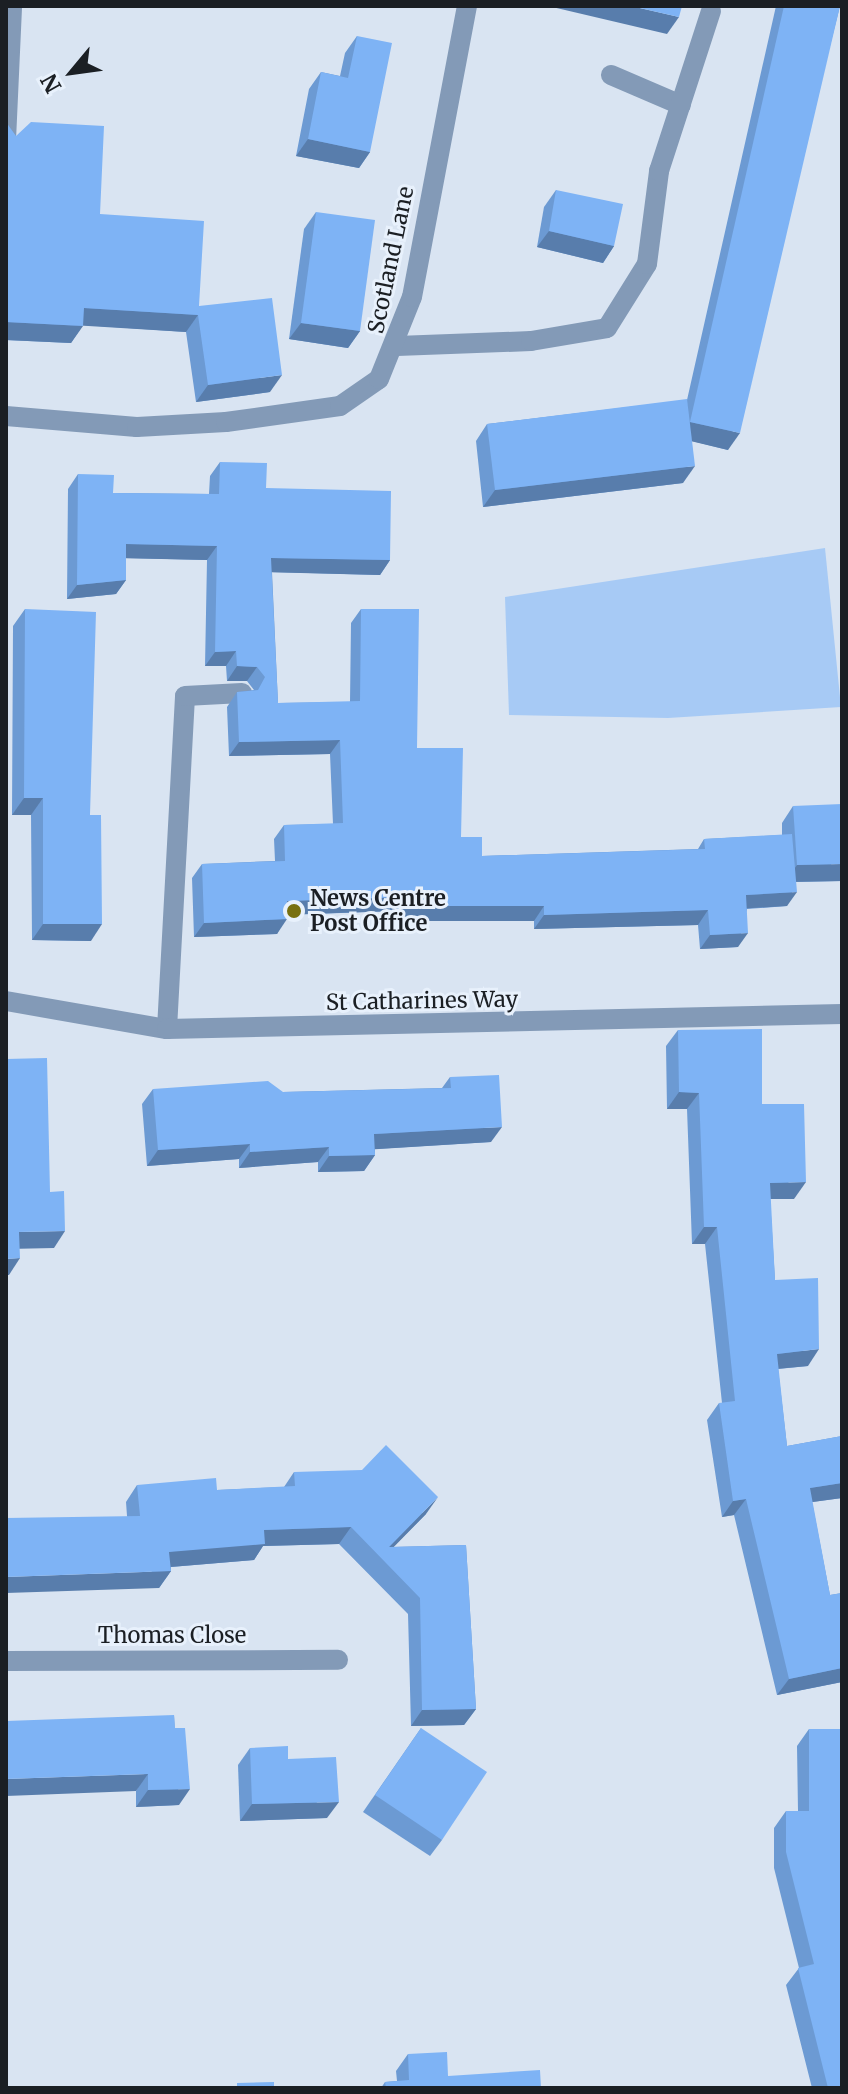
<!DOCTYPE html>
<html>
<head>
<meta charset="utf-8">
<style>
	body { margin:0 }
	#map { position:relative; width:848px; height:2094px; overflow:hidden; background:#d9e4f2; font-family:Merriweather,serif }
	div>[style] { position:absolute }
	.green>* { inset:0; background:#a7caf5 }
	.lane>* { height:20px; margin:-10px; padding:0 10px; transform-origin:10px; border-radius:10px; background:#839ab7 }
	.street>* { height:20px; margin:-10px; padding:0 10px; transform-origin:10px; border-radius:10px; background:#839ab7 }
	.wall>* { inset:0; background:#6c9ad3 }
	.shaded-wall>* { inset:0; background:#587dac }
	.building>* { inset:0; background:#7eb3f5 }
	.dots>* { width:22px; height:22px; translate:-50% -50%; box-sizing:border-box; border:4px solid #e8f1fc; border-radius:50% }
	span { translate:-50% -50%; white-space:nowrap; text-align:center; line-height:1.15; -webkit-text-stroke:6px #e8f1fc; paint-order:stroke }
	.street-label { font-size:22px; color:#1b1f24 }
	.poi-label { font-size:22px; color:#1b1f24; font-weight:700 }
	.left { translate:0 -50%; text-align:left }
	.frame { position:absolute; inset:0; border:8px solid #1b1f24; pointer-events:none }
	.north { position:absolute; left:32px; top:32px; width:80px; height:80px; -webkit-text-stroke:6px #e8f1fc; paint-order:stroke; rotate:241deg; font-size:22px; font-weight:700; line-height:32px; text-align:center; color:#1b1f24 }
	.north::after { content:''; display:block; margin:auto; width:28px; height:36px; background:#1b1f24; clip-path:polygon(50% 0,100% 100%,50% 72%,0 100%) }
</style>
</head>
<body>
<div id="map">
	<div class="green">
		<div style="clip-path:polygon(825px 548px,841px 707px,668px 718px,509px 715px,505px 597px)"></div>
	</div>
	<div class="lane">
		<div style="left:167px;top:1029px;width:333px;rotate:-86.9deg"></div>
		<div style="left:185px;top:696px;width:57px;rotate:-3deg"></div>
	</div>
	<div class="street">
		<div style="left:611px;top:75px;width:76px;rotate:23.2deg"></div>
		<div style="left:6px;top:140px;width:134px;rotate:-87.4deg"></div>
		<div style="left:397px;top:346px;width:134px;rotate:-2.1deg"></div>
		<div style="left:531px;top:341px;width:77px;rotate:-9.7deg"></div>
		<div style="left:607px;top:328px;width:75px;rotate:-58deg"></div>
		<div style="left:647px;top:264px;width:94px;rotate:-82.6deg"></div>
		<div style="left:659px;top:171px;width:168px;rotate:-72deg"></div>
		<div style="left:6px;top:416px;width:131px;rotate:4.8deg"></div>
		<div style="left:137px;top:427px;width:89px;rotate:-3.2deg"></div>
		<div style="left:226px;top:422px;width:115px;rotate:-8deg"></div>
		<div style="left:340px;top:406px;width:47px;rotate:-34.7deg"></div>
		<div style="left:379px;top:379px;width:88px;rotate:-68.1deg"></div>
		<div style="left:412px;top:297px;width:296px;rotate:-79.3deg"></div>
		<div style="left:6px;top:1001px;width:163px;rotate:9.9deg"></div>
		<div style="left:167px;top:1029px;width:675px;rotate:-1.27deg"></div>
		<div style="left:6px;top:1661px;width:332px;rotate:-0.2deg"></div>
	</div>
	<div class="wall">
		<div style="clip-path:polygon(776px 6px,840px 6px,728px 450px,692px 441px,683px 483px,483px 507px,476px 441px,487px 424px,687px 400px)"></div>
		<div style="clip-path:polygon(357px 36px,370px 152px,359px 168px,296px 156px,309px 89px,321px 72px,340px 76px,345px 53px)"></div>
		<div style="clip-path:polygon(6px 122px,16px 136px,199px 306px,270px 392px,196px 402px,186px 332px,83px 325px,71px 343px,6px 340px)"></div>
		<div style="clip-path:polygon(556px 190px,614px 246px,603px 263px,537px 247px,544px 207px)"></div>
		<div style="clip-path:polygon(316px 212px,360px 331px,348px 348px,289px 339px,304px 229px)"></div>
		<div style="clip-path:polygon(220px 462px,390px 560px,380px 575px,272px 572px,278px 703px,350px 702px,351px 623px,361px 609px,417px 748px,461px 837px,482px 856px,698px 849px,704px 839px,782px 835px,782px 823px,793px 806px,842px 881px,796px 882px,787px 906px,747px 909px,738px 947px,700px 949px,698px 925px,534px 929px,534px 921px,395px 921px,395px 911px,287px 915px,277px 934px,194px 937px,192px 878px,202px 864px,275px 861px,274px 839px,284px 825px,333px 824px,330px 754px,229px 756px,227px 707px,237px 692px,254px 690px,247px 681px,227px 681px,226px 666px,205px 666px,207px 560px,126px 558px,126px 580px,116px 594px,67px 599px,68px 489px,78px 474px,113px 493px,209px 494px,210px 476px)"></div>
		<div style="clip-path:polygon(25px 609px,90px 815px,91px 941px,32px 940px,31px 815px,12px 815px,13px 626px)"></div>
		<div style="clip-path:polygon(678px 1030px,762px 1104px,794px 1199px,770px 1199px,775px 1280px,808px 1366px,778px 1369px,787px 1446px,842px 1436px,842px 1498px,812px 1502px,830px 1595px,842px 1593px,842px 1682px,777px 1695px,734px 1515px,722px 1517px,707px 1420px,719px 1403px,722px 1403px,705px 1244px,692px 1244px,687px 1109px,667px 1109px,666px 1046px)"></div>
		<div style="clip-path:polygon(450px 1077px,491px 1142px,375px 1149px,375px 1155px,364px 1171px,318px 1172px,318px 1162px,239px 1168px,239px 1159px,147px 1166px,142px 1104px,153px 1089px,283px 1092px,442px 1088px)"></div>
		<div style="clip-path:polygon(294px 1472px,426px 1514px,393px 1547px,466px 1545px,476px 1709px,464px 1725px,411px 1726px,408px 1614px,339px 1544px,263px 1546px,254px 1560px,171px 1567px,171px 1571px,159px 1588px,127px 1516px,126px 1502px,137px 1485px,217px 1490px,284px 1487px)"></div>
		<div style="clip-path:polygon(174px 1715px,179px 1805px,136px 1807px,136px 1791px)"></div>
		<div style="clip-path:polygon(421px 1728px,442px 1840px,430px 1856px,363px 1812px)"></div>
		<div style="clip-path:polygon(809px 1729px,842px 2088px,812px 2088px,786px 1985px,799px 1968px,774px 1868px,774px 1828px,786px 1811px,798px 1811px,797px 1746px)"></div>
		<div style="clip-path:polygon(250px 1748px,288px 1759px,327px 1818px,240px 1821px,238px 1765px)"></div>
		<div style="clip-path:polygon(408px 2054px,448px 2076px,541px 2088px,381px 2088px,385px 2082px,397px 2081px,396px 2071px)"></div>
	</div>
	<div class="shaded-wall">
		<div style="clip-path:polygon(548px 6px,631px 6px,679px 17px,667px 34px)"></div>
		<div style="clip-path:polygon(308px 139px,370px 152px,359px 168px,296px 156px)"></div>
		<div style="clip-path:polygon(549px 231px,614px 246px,603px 263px,537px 247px)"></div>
		<div style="clip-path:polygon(84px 308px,198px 315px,186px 332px,72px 325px)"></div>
		<div style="clip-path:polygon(6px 322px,83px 326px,71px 343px,6px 340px)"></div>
		<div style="clip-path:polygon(301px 323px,360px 331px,348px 348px,289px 339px)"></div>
		<div style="clip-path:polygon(282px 375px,270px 392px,196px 402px,208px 385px)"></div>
		<div style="clip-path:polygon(690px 422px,740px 433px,728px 450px,678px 438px)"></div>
		<div style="clip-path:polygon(695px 466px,683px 483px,483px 507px,495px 490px)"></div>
		<div style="clip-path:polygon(126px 544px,217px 546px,207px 560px,116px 558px)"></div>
		<div style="clip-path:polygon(271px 558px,390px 560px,380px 575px,261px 572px)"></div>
		<div style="clip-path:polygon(126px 580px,116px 594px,67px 599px,77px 585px)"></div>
		<div style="clip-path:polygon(236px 651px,226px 666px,205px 666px,215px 652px)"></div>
		<div style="clip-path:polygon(237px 666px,257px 667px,247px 681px,227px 681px)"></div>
		<div style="clip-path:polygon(340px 740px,330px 754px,229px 756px,239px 742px)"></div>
		<div style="clip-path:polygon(24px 798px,43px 798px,31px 815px,12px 815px)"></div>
		<div style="clip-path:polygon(842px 864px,842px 881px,785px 882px,797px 865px)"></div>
		<div style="clip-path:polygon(797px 892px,787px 906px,736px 909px,746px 895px)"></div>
		<div style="clip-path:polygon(405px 897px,395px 911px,277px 915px,287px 901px)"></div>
		<div style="clip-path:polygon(405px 906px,544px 906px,534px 921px,395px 921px)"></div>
		<div style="clip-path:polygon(708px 910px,698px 925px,534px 929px,544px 915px)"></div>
		<div style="clip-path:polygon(287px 919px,277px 934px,194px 937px,204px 923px)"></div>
		<div style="clip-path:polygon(43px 924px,102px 924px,91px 941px,32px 940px)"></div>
		<div style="clip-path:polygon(748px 933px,738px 947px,700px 949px,710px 935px)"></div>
		<div style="clip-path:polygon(679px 1092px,699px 1093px,687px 1109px,667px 1109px)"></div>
		<div style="clip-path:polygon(502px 1127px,491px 1142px,363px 1150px,374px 1134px)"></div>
		<div style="clip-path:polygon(250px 1144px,239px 1159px,147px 1166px,158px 1150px)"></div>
		<div style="clip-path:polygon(329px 1147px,318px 1162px,239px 1168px,250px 1152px)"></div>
		<div style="clip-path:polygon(375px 1155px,364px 1171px,318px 1172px,329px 1156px)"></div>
		<div style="clip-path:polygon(806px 1182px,794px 1199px,758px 1199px,770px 1183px)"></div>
		<div style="clip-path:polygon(704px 1227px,717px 1227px,705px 1244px,692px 1244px)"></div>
		<div style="clip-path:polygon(65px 1231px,54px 1248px,8px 1249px,19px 1232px)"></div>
		<div style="clip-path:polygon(20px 1258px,9px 1275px,6px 1275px,6px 1259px)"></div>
		<div style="clip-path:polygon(819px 1349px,808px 1366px,765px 1370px,777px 1354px)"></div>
		<div style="clip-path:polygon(842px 1483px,842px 1498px,798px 1504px,810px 1488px)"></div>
		<div style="clip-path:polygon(438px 1497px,426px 1514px,382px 1559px,389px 1547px)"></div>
		<div style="clip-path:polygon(746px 1499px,734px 1515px,722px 1517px,733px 1501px)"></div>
		<div style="clip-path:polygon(351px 1527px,339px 1544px,263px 1546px,254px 1560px,158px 1568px,169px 1552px,264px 1530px)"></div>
		<div style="clip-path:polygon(171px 1571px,159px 1588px,6px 1593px,6px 1577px)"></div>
		<div style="clip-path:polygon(842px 1668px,842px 1682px,777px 1695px,789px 1679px)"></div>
		<div style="clip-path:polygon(476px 1709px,464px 1725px,411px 1726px,422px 1710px)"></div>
		<div style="clip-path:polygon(148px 1774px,136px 1791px,6px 1796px,6px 1779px)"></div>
		<div style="clip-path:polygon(190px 1789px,179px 1805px,136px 1807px,148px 1790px)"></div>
		<div style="clip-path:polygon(339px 1802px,327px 1818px,240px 1821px,252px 1804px)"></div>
	</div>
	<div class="building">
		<div style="clip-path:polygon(631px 6px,682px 6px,679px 17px)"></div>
		<div style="clip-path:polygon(784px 6px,840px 6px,740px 433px,690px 422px)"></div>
		<div style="clip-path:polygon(357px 36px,392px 43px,370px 152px,308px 139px,321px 72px,348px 78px)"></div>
		<div style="clip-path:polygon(6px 122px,16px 136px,31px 122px,104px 126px,100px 214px,204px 221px,199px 306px,272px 298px,282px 375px,208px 385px,198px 315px,84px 308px,83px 326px,6px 322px)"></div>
		<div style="clip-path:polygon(556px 190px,623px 204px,614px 246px,549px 231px)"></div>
		<div style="clip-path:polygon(316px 212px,375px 220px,360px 331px,301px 323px)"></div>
		<div style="clip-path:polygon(687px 399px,695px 466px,495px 490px,487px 424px)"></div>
		<div style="clip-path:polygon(220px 462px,267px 463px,266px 488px,391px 491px,390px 560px,271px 558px,278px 703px,360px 701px,361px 609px,419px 609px,417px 748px,463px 748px,461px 837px,482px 837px,482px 856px,705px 849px,704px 839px,792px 834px,797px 892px,746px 895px,748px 933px,710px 935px,708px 910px,544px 915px,544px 906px,405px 906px,405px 897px,287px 901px,287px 919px,204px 923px,202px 864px,285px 861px,284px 825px,343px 823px,340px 740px,239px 742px,237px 692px,258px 690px,265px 677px,257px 667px,237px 666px,236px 651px,215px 652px,217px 546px,126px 544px,126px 580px,77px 585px,78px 474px,114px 475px,113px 493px,219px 494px)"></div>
		<div style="clip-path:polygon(25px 609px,96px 612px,90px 815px,101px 815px,102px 924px,43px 924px,43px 798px,24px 798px)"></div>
		<div style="clip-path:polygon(842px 804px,842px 864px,797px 865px,793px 806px)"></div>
		<div style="clip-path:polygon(762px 1029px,762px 1104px,804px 1104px,806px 1182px,770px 1183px,775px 1280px,818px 1278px,819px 1349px,777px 1354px,787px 1446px,842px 1436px,842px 1483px,810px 1488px,830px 1595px,842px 1593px,842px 1668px,789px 1679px,746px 1499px,733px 1501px,719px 1403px,735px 1401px,717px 1227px,704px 1227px,699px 1093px,679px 1092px,678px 1030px)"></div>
		<div style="clip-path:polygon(47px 1058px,50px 1192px,64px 1191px,65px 1231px,19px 1232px,20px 1258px,6px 1259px,6px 1059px)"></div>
		<div style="clip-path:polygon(499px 1075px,502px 1127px,374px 1134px,375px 1155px,329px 1156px,329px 1147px,250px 1152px,250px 1144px,158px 1150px,153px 1089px,268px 1081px,283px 1092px,451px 1088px,450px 1077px)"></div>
		<div style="clip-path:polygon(386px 1445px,438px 1497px,389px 1547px,466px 1545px,476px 1709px,422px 1710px,420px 1598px,351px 1527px,264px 1530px,265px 1544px,169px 1552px,171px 1571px,6px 1577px,6px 1518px,140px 1516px,137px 1485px,216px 1478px,217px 1490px,295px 1486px,294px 1472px,362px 1470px)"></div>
		<div style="clip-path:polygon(174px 1715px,175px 1728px,185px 1728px,190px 1789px,148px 1790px,148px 1774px,6px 1779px,6px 1721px)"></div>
		<div style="clip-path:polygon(421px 1728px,487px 1772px,442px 1840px,375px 1795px)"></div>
		<div style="clip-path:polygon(809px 1729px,842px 1729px,842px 2088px,828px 2088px,798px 1968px,814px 1964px,786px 1852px,786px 1811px,809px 1811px)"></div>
		<div style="clip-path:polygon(288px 1746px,288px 1759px,336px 1757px,339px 1802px,252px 1804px,250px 1748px)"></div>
		<div style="clip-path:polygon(447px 2052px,448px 2076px,540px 2070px,541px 2088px,386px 2088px,385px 2082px,409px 2080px,408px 2054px)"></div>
		<div style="clip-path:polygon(274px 2082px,274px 2088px,237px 2088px,237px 2083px)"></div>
	</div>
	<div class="dots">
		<div style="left:294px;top:911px;background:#787010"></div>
	</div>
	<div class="street-label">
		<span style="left:391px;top:260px;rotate:-78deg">Scotland Lane</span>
		<span style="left:422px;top:1001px;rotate:-1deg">St Catharines Way</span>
		<span style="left:172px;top:1636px">Thomas Close</span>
	</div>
	<div class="poi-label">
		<span class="left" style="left:310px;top:911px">News Centre<br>Post Office</span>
	</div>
	<div class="frame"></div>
	<div class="north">N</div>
</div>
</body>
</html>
